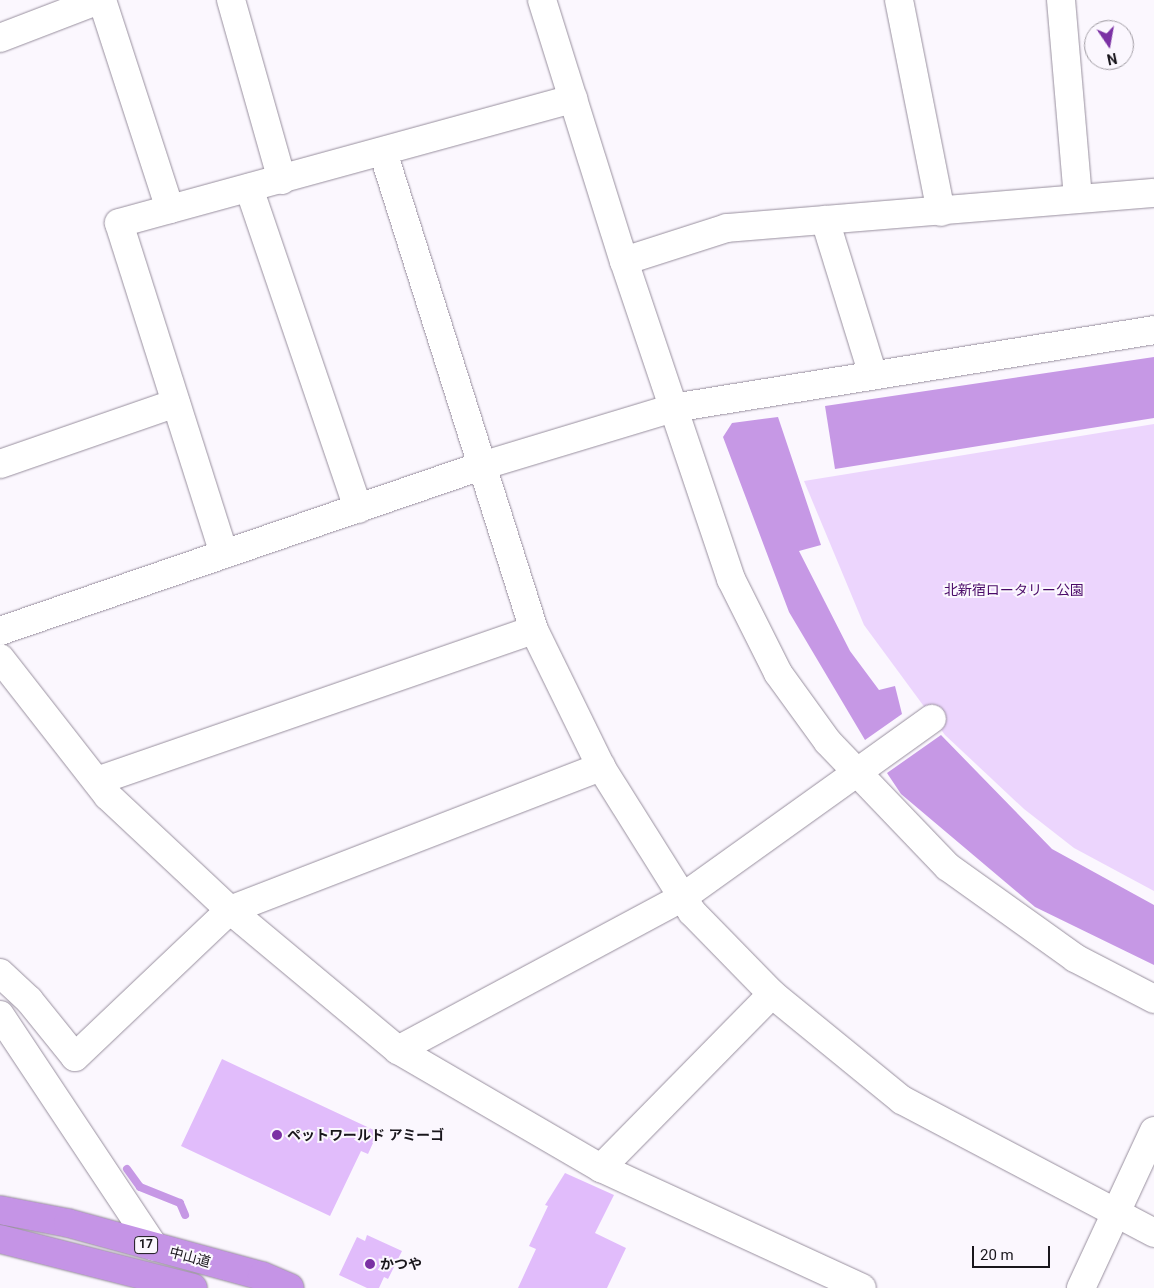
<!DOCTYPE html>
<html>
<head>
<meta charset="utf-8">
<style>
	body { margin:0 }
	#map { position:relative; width:1154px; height:1288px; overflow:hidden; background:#fbf7fe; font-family:Roboto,"Noto Sans JP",sans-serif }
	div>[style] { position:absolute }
	.green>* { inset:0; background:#ecd5fd }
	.water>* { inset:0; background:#c698e5 }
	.stream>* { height:8px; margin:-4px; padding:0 4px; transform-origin:4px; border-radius:4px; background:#c698e5 }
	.building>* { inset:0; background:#e1bcfb }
	.roads { filter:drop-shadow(0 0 1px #988f9e) drop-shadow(0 0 1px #988f9e) }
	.minor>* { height:28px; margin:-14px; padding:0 14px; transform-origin:14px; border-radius:14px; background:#fff }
	.highway>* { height:28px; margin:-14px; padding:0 14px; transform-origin:14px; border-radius:14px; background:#c594e6 }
	.dots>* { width:14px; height:14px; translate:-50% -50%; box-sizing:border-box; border:2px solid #fbf7fe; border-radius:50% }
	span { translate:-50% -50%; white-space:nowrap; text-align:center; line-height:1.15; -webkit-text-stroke:4px #fbf7fe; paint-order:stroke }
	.shield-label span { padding:1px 4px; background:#fbf7fe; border:1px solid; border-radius:4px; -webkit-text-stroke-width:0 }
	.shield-label { font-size:12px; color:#19161c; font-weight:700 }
	.park-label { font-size:14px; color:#4a0a68 }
	.poi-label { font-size:14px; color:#19161c; font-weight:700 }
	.left { translate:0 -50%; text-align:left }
	.street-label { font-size:14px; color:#19161c }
	.north { position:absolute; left:1084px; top:20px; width:50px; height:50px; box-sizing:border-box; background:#fbf7fe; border:1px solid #a19da4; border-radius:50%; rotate:168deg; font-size:14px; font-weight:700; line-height:20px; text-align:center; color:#19161c }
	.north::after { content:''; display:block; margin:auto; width:18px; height:22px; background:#7b31a4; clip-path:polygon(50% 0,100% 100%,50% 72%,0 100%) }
	.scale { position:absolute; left:972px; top:1246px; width:78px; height:22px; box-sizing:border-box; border:2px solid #19161c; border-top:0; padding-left:6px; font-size:15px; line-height:18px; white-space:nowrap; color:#19161c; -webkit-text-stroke:4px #fbf7fe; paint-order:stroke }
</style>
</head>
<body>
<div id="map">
	<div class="green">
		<div style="clip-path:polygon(1154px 424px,1154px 891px,1074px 848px,1024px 809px,945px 735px,864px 625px,804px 481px)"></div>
	</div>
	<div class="water">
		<div style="clip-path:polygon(1154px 357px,1154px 418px,835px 469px,825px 406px)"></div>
		<div style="clip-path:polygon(778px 417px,821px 545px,799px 551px,850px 651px,879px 690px,895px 686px,902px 714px,865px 740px,789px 612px,723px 437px,732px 423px)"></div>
		<div style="clip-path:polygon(941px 735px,1052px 849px,1154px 905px,1154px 965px,1035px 907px,901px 794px,887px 773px)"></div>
	</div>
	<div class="stream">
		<div style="left:127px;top:1169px;width:22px;rotate:54deg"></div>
		<div style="left:140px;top:1187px;width:43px;rotate:21.8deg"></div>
		<div style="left:180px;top:1203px;width:13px;rotate:67deg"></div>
	</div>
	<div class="building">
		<div style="clip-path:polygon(222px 1059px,378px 1132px,368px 1154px,361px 1151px,330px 1216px,181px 1146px)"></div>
		<div style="clip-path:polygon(565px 1173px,614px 1195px,595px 1233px,626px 1248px,607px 1288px,518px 1288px,536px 1249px,529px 1246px,548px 1206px,545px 1205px)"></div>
		<div style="clip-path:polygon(367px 1235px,402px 1251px,388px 1279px,384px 1277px,379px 1288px,367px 1288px,339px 1275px,357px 1237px,365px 1241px)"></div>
	</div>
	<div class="roads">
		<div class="minor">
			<div style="left:102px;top:0;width:220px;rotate:72deg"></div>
			<div style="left:231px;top:0;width:187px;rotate:74.2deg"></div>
			<div style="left:542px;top:0;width:274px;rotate:72.6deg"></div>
			<div style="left:624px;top:261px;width:336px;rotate:71.4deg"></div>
			<div style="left:731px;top:579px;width:105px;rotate:63.4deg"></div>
			<div style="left:778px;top:673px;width:85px;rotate:54.1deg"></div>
			<div style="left:828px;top:742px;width:173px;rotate:46.2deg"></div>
			<div style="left:948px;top:867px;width:156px;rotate:35.6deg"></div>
			<div style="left:1075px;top:958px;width:89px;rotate:27.4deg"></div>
			<div style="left:899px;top:0;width:216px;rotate:78.8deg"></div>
			<div style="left:1061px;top:0;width:199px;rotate:85.1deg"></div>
			<div style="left:0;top:38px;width:106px;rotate:-21deg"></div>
			<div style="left:383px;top:152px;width:501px;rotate:72.47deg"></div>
			<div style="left:534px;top:630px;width:153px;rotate:63.9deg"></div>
			<div style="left:601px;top:767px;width:171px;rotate:57.9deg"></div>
			<div style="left:692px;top:912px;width:115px;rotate:45.7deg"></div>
			<div style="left:772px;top:994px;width:168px;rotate:39.2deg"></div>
			<div style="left:902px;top:1100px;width:285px;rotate:27.8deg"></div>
			<div style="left:249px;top:188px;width:339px;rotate:71.2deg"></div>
			<div style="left:825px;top:220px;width:162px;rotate:72.8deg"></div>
			<div style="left:624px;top:261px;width:108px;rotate:-17.8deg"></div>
			<div style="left:727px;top:228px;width:428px;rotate:-4.7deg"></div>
			<div style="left:0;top:464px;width:186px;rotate:-19.1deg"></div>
			<div style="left:224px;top:554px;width:347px;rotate:-107.6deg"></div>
			<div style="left:119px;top:223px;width:471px;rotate:-15.3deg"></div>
			<div style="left:0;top:631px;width:509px;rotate:-18.93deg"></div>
			<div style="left:481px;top:466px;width:201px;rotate:-16.8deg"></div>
			<div style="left:673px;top:408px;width:487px;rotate:-9.2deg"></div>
			<div style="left:0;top:658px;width:175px;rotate:52deg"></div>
			<div style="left:108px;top:796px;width:167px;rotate:43.1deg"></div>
			<div style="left:230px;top:910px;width:219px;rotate:39.8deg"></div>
			<div style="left:398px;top:1050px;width:235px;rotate:30.2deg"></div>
			<div style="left:601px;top:1168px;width:287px;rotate:24.7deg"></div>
			<div style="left:97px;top:781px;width:462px;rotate:-19.1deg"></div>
			<div style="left:0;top:973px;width:40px;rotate:43deg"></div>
			<div style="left:29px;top:1000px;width:73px;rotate:51.1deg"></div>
			<div style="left:75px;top:1057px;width:214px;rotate:-43.5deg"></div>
			<div style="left:230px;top:910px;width:398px;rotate:-21.1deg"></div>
			<div style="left:0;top:1015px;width:278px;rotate:56.4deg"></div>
			<div style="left:398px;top:1050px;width:323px;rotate:-28.2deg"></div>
			<div style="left:683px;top:897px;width:306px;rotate:-35.6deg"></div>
			<div style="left:601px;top:1168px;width:244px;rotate:-45.5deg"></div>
			<div style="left:1081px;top:1288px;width:173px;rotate:-65.1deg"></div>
		</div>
		<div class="highway">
			<div style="left:0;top:1210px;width:69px;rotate:10.8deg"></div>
			<div style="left:68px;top:1223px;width:201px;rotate:15.3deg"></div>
			<div style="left:262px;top:1276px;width:30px;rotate:23deg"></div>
			<div style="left:0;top:1239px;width:199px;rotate:14.2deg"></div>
		</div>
	</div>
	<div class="dots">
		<div style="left:277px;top:1135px;background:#7b31a4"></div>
		<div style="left:370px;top:1264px;background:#7b31a4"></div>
	</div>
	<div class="shield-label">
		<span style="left:146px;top:1245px">17</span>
	</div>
	<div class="park-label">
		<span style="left:1014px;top:590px">北新宿ロータリー公園</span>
	</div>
	<div class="poi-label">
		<span class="left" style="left:287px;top:1135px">ペットワールド アミーゴ</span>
		<span class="left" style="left:380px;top:1264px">かつや</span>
	</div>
	<div class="street-label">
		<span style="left:190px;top:1257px;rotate:15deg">中山道</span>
	</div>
	<div class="north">N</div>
	<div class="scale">20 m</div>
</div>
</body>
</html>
